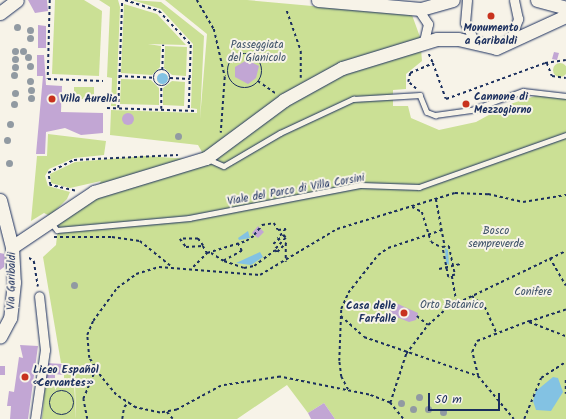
<!DOCTYPE html>
<html>
<head>
<meta charset="utf-8">
<style>
	body { margin:0 }
	#map { position:relative; width:566px; height:419px; overflow:hidden; background:#f7f3e8; font-family:Kalam,sans-serif }
	div>[style] { position:absolute }
	.green>* { inset:0; background:#cbe095 }
	.round { border-radius:50% }
	.water>* { inset:0; background:#83c2e3 }
	.building>* { inset:0; background:#c2a6d4 }
	.path>* { height:1.5px; margin-top:-0.75px; transform-origin:0; background:repeating-linear-gradient(90deg,#1b2f5e 0 3px,transparent 0 6px) }
	.path>.ring { margin:-0.75px; padding:0; box-sizing:content-box; background:none; border:1.5px solid #1b2f5e; border-radius:50% }
	.roads { filter:drop-shadow(0 0 1px #1b2f5e) drop-shadow(0 0 1px #1b2f5e) }
	.lane>* { height:4.5px; margin:-2.25px; padding:0 2.25px; transform-origin:2.25px; border-radius:2.25px; background:#f7f3e8 }
	.street>* { height:9px; margin:-4.5px; padding:0 4.5px; transform-origin:4.5px; border-radius:4.5px; background:#f7f3e8 }
	.secondary>* { height:13px; margin:-6.5px; padding:0 6.5px; transform-origin:6.5px; border-radius:6.5px; background:#f7f3e8 }
	.trees>* { width:7px; height:7px; margin:-3.5px; border-radius:50%; background:#919aa2 }
	.dots>* { width:11px; height:11px; translate:-50% -50%; box-sizing:border-box; border:2px solid #f7f3e8; border-radius:50% }
	span { translate:-50% -50%; white-space:nowrap; text-align:center; line-height:1.15; -webkit-text-stroke:4px #f7f3e8; paint-order:stroke }
	.poi-label { font-size:11px; color:#1b2f5e; font-weight:700 }
	.left { translate:0 -50%; text-align:left }
	.right { translate:-100% -50%; text-align:right }
	.park-label { font-size:11px; color:#3e5269 }
	.street-label { font-size:11px; color:#1b2f5e }
	.scale { position:absolute; left:428px; top:393px; width:72px; height:18px; box-sizing:border-box; border:2px solid #1b2f5e; border-top:0; padding-left:5px; font-size:12px; line-height:14px; white-space:nowrap; color:#1b2f5e; -webkit-text-stroke:3px #f7f3e8; paint-order:stroke }
</style>
</head>
<body>
<div id="map">
	<div class="green">
		<div style="clip-path:polygon(55px 0,84px 0,102px 11px,99px 76px,52px 74px)"></div>
		<div style="clip-path:polygon(99px 0,118px 0,120px 7px,116px 106px,111px 106px,112px 78px,107px 77px,110px 7px)"></div>
		<div style="clip-path:polygon(132px 0,161px 2px,204px 36px,200px 119px,207px 34px,165px 0,247px 0,412px 15px,420px 37px,422px 61px,406px 74px,406px 89px,393px 90px,393px 106px,408px 106px,411px 118px,439px 130px,476px 122px,507px 105px,538px 95px,566px 94px,566px 419px,335px 419px,324px 403px,308px 413px,287px 385px,237px 419px,76px 419px,75px 383px,64px 384px,64px 363px,61px 363px,43px 257px,56px 245px,59px 218px,92px 196px,101px 181px,70px 188px,51px 183px,50px 174px,75px 162px,145px 156px,190px 159px,202px 152px,198px 145px,110px 135px,111px 110px,197px 113px,197px 109px,191px 108px,193px 44px,161px 9px)"></div>
		<div style="clip-path:polygon(124px 4px,157px 14px,186px 45px,148px 44px,161px 46px,160px 67px,152px 75px,121px 73px)"></div>
		<div style="clip-path:polygon(165px 46px,187px 47px,186px 76px,172px 75px,164px 68px)"></div>
		<div class="round" style="left:553px;top:63px;width:14px;height:14px"></div>
		<div style="clip-path:polygon(121px 79px,151px 80px,159px 88px,159px 105px,120px 104px)"></div>
		<div style="clip-path:polygon(172px 81px,185px 82px,184px 106px,163px 105px,163px 88px)"></div>
		<div style="clip-path:polygon(74px 87px,94px 87px,94px 99px,74px 99px)"></div>
		<div style="clip-path:polygon(48px 134px,106px 141px,104px 155px,74px 158px,49px 169px,45px 176px,48px 186px,70px 192px,67px 199px,50px 216px,44px 213px,31px 221px,37px 156px,47px 156px)"></div>
		<div style="clip-path:polygon(74px 383px,76px 419px,42px 419px,45px 386px)"></div>
	</div>
	<div class="water">
		<div class="round" style="left:156.5px;top:72.5px;width:11px;height:11px"></div>
		<div style="clip-path:polygon(248px 231px,250px 238px,239px 240px,238px 238px)"></div>
		<div style="clip-path:polygon(445px 248px,448px 250px,449px 265px,446px 263px)"></div>
		<div style="clip-path:polygon(260px 252px,263px 257px,251px 265px,236px 263px)"></div>
		<div style="clip-path:polygon(553px 377px,558px 378px,563px 392px,551px 411px,536px 410px,533px 401px,536px 391px)"></div>
	</div>
	<div class="building">
		<div style="clip-path:polygon(28px 0,47px 0,48px 11px,35px 13px)"></div>
		<div style="clip-path:polygon(38px 25px,46px 26px,46px 48px,38px 48px)"></div>
		<div style="clip-path:polygon(554px 52px,559px 53px,557px 60px,552px 59px)"></div>
		<div style="clip-path:polygon(37px 55px,44px 55px,46px 85px,62px 86px,61px 112px,103px 113px,103px 133px,81px 135px,65px 128px,46px 132px,45px 154px,36px 154px,43px 76px,37px 76px)"></div>
		<div style="clip-path:polygon(247px 60px,259px 66px,256px 78px,248px 84px,235px 77px,235px 67px)"></div>
		<div class="round" style="left:122px;top:113px;width:12px;height:12px"></div>
		<div style="clip-path:polygon(258px 226px,264px 232px,258px 238px,252px 233px)"></div>
		<div style="clip-path:polygon(0 253px,5px 254px,4px 267px,0 270px)"></div>
		<div style="clip-path:polygon(398px 304px,418px 313px,416px 320px,409px 322px,389px 314px,391px 306px)"></div>
		<div style="clip-path:polygon(20px 345px,38px 346px,28px 419px,10px 419px,11px 406px,7px 406px,9px 391px,14px 392px,19px 357px,23px 358px)"></div>
		<div style="clip-path:polygon(46px 363px,63px 364px,63px 375px,55px 374px,55px 386px,45px 386px)"></div>
		<div style="clip-path:polygon(0 366px,5px 366px,5px 375px,0 375px)"></div>
		<div style="clip-path:polygon(324px 403px,335px 419px,311px 419px,308px 413px)"></div>
	</div>
	<div class="path">
		<div style="left:50px;top:0;width:79px;rotate:91.5deg"></div>
		<div style="left:48px;top:79px;width:55px;rotate:2.1deg"></div>
		<div style="left:125px;top:0;width:36px;rotate:18deg"></div>
		<div style="left:159px;top:11px;width:47px;rotate:46.7deg"></div>
		<div style="left:191px;top:45px;width:65px;rotate:91.8deg"></div>
		<div style="left:197px;top:0;width:34px;rotate:60deg"></div>
		<div style="left:214px;top:29px;width:49px;rotate:77.1deg"></div>
		<div style="left:225px;top:77px;width:56px;rotate:94.1deg"></div>
		<div style="left:287px;top:11px;width:42px;rotate:70.7deg"></div>
		<div style="left:301px;top:51px;width:27px;rotate:90deg"></div>
		<div class="ring" style="left:228px;top:54px;width:32.5px;height:32.5px"></div>
		<div style="left:429px;top:54px;width:10px;rotate:66deg"></div>
		<div style="left:547px;top:63px;width:14px;rotate:69deg"></div>
		<div style="left:552px;top:76px;width:14px;rotate:8deg"></div>
		<div style="left:162px;top:70px;width:25px;rotate:-88deg"></div>
		<div class="ring" style="left:154px;top:70px;width:14.5px;height:14.5px"></div>
		<div style="left:119px;top:76px;width:35px;rotate:3deg"></div>
		<div style="left:170px;top:78px;width:20px;rotate:3deg"></div>
		<div style="left:258px;top:81px;width:21px;rotate:35deg"></div>
		<div style="left:416px;top:89px;width:11px;rotate:-139deg"></div>
		<div style="left:408px;top:82px;width:9px;rotate:-77deg"></div>
		<div style="left:410px;top:73px;width:25px;rotate:-23deg"></div>
		<div style="left:433px;top:63px;width:38px;rotate:70deg"></div>
		<div style="left:446px;top:99px;width:105px;rotate:-20deg"></div>
		<div style="left:545px;top:63px;width:21px;rotate:-8deg"></div>
		<div style="left:107px;top:108px;width:89px;rotate:1.9deg"></div>
		<div style="left:118px;top:108px;width:108px;rotate:-87.9deg"></div>
		<div style="left:161px;top:109px;width:23px;rotate:-90deg"></div>
		<div style="left:75px;top:191px;width:26px;rotate:-167deg"></div>
		<div style="left:50px;top:185px;width:12px;rotate:-99deg"></div>
		<div style="left:48px;top:173px;width:29px;rotate:-27deg"></div>
		<div style="left:74px;top:160px;width:104px;rotate:-2.8deg"></div>
		<div style="left:436px;top:199px;width:49px;rotate:79.4deg"></div>
		<div style="left:412px;top:207px;width:11px;rotate:27deg"></div>
		<div style="left:422px;top:212px;width:31px;rotate:73deg"></div>
		<div style="left:431px;top:242px;width:9px;rotate:27deg"></div>
		<div style="left:254px;top:235px;width:13px;rotate:-51deg"></div>
		<div style="left:262px;top:225px;width:12px;rotate:-9deg"></div>
		<div style="left:274px;top:223px;width:8px;rotate:60deg"></div>
		<div style="left:278px;top:230px;width:8px;rotate:-7deg"></div>
		<div style="left:286px;top:229px;width:13px;rotate:129deg"></div>
		<div style="left:54px;top:237px;width:58px"></div>
		<div style="left:112px;top:237px;width:28px;rotate:8deg"></div>
		<div style="left:140px;top:241px;width:41px;rotate:39.1deg"></div>
		<div style="left:238px;top:243px;width:9px;rotate:63deg"></div>
		<div style="left:242px;top:251px;width:21px;rotate:151deg"></div>
		<div style="left:224px;top:261px;width:21px;rotate:19deg"></div>
		<div style="left:244px;top:268px;width:10px;rotate:-11deg"></div>
		<div style="left:254px;top:266px;width:26px;rotate:-37deg"></div>
		<div style="left:273px;top:244px;width:14px;rotate:-39deg"></div>
		<div style="left:284px;top:235px;width:4px;rotate:56deg"></div>
		<div style="left:286px;top:238px;width:16px;rotate:133deg"></div>
		<div style="left:275px;top:250px;width:3px;rotate:45deg"></div>
		<div style="left:277px;top:252px;width:13px;rotate:-45deg"></div>
		<div style="left:286px;top:243px;width:19px;rotate:90deg"></div>
		<div style="left:203px;top:246px;width:9px;rotate:-126deg"></div>
		<div style="left:198px;top:239px;width:18px;rotate:180deg"></div>
		<div style="left:180px;top:239px;width:10px;rotate:53deg"></div>
		<div style="left:186px;top:247px;width:17px;rotate:-3deg"></div>
		<div style="left:203px;top:246px;width:8px;rotate:60deg"></div>
		<div style="left:449px;top:246px;width:30px;rotate:78deg"></div>
		<div style="left:455px;top:275px;width:7px;rotate:164deg"></div>
		<div style="left:448px;top:277px;width:31px;rotate:-101deg"></div>
		<div style="left:442px;top:247px;width:7px;rotate:-8deg"></div>
		<div style="left:211px;top:253px;width:15px;rotate:32deg"></div>
		<div style="left:29px;top:258px;width:6px;rotate:31deg"></div>
		<div style="left:34px;top:261px;width:26px;rotate:81deg"></div>
		<div style="left:550px;top:258px;width:32px;rotate:60deg"></div>
		<div style="left:193px;top:267px;width:20px;rotate:-45deg"></div>
		<div style="left:207px;top:253px;width:41px;rotate:-17.1deg"></div>
		<div style="left:246px;top:241px;width:11px;rotate:-34deg"></div>
		<div style="left:439px;top:269px;width:23px;rotate:-13deg"></div>
		<div style="left:452px;top:276px;width:28px;rotate:80deg"></div>
		<div style="left:472px;top:296px;width:17px;rotate:40deg"></div>
		<div style="left:485px;top:307px;width:30px;rotate:66deg"></div>
		<div style="left:566px;top:310px;width:39px;rotate:162deg"></div>
		<div style="left:529px;top:322px;width:40px;rotate:21deg"></div>
		<div style="left:341px;top:316px;width:31px;rotate:42deg"></div>
		<div style="left:364px;top:337px;width:120px;rotate:18.9deg"></div>
		<div style="left:478px;top:376px;width:56px;rotate:50.1deg"></div>
		<div style="left:417px;top:316px;width:14px;rotate:39deg"></div>
		<div style="left:478px;top:376px;width:25px;rotate:-104deg"></div>
		<div style="left:472px;top:352px;width:12px;rotate:-66deg"></div>
		<div style="left:477px;top:341px;width:56px;rotate:-21deg"></div>
		<div style="left:566px;top:380px;width:14px;rotate:90deg"></div>
		<div style="left:348px;top:390px;width:15px;rotate:-118deg"></div>
		<div style="left:341px;top:377px;width:16px;rotate:-97deg"></div>
		<div style="left:339px;top:361px;width:52px;rotate:-87.8deg"></div>
		<div style="left:341px;top:309px;width:17px;rotate:-66deg"></div>
		<div style="left:348px;top:293px;width:48px;rotate:-51.7deg"></div>
		<div style="left:378px;top:255px;width:12px;rotate:-35deg"></div>
		<div style="left:388px;top:248px;width:57px;rotate:-18.4deg"></div>
		<div class="ring" style="left:50px;top:391px;width:22.5px;height:22.5px"></div>
		<div style="left:390px;top:403px;width:52px;rotate:-71.9deg"></div>
		<div style="left:406px;top:354px;width:36px;rotate:-53deg"></div>
		<div style="left:428px;top:325px;width:25px;rotate:-42deg"></div>
		<div style="left:447px;top:308px;width:132px;rotate:-25.6deg"></div>
		<div style="left:167px;top:412px;width:9px;rotate:49deg"></div>
		<div style="left:87px;top:419px;width:20px;rotate:-101deg"></div>
		<div style="left:83px;top:399px;width:33px;rotate:-67deg"></div>
		<div style="left:122px;top:419px;width:12px;rotate:-81deg"></div>
		<div style="left:124px;top:407px;width:7px;rotate:-45deg"></div>
		<div style="left:403px;top:419px;width:21px;rotate:-129deg"></div>
		<div style="left:390px;top:403px;width:22px;rotate:-159deg"></div>
		<div style="left:369px;top:395px;width:91px;rotate:-168.6deg"></div>
		<div style="left:280px;top:377px;width:60px;rotate:171.3deg"></div>
		<div style="left:221px;top:386px;width:50px;rotate:151.4deg"></div>
		<div style="left:177px;top:410px;width:17px;rotate:170deg"></div>
		<div style="left:160px;top:413px;width:25px;rotate:-168deg"></div>
		<div style="left:136px;top:408px;width:24px;rotate:-147deg"></div>
		<div style="left:116px;top:395px;width:23px;rotate:-130deg"></div>
		<div style="left:101px;top:377px;width:22px;rotate:-122deg"></div>
		<div style="left:89px;top:358px;width:23px;rotate:-95deg"></div>
		<div style="left:87px;top:335px;width:15px;rotate:-67deg"></div>
		<div style="left:93px;top:321px;width:41px;rotate:-54deg"></div>
		<div style="left:117px;top:288px;width:24px;rotate:-36deg"></div>
		<div style="left:136px;top:274px;width:24px;rotate:-17deg"></div>
		<div style="left:159px;top:267px;width:101px;rotate:4.5deg"></div>
		<div style="left:260px;top:275px;width:90px;rotate:-30.9deg"></div>
		<div style="left:337px;top:229px;width:123px;rotate:-17deg"></div>
		<div style="left:455px;top:193px;width:33px;rotate:2deg"></div>
		<div style="left:488px;top:194px;width:36px;rotate:13deg"></div>
		<div style="left:523px;top:202px;width:44px;rotate:-9.2deg"></div>
		<div style="left:524px;top:419px;width:44px;rotate:-67.5deg"></div>
		<div style="left:541px;top:378px;width:30px;rotate:-33deg"></div>
	</div>
	<div class="roads">
		<div class="lane">
			<div style="left:208px;top:159px;width:17px;rotate:24deg"></div>
			<div style="left:224px;top:166px;width:65px;rotate:-30.5deg"></div>
			<div style="left:280px;top:133px;width:81px;rotate:-25deg"></div>
			<div style="left:353px;top:99px;width:67px;rotate:-3.4deg"></div>
			<div style="left:420px;top:95px;width:18px;rotate:68deg"></div>
			<div style="left:427px;top:112px;width:9px;rotate:21deg"></div>
			<div style="left:435px;top:115px;width:36px;rotate:-8deg"></div>
			<div style="left:471px;top:110px;width:55px;rotate:-20.1deg"></div>
			<div style="left:523px;top:91px;width:43px;rotate:6.6deg"></div>
			<div style="left:51px;top:222px;width:10px;rotate:53deg"></div>
			<div style="left:57px;top:230px;width:133px;rotate:-5.2deg"></div>
			<div style="left:189px;top:218px;width:175px;rotate:-10.9deg"></div>
			<div style="left:361px;top:185px;width:58px;rotate:2deg"></div>
			<div style="left:419px;top:187px;width:156px;rotate:-19.5deg"></div>
		</div>
		<div class="street">
			<div style="left:467px;top:0;width:23px;rotate:95deg"></div>
			<div style="left:465px;top:23px;width:24px;rotate:62deg"></div>
			<div style="left:418px;top:9px;width:18px;rotate:56deg"></div>
			<div style="left:428px;top:24px;width:18px;rotate:103deg"></div>
			<div style="left:510px;top:39px;width:22px;rotate:-68deg"></div>
			<div style="left:518px;top:19px;width:19px;rotate:-102deg"></div>
			<div style="left:35px;top:419px;width:70px;rotate:-81.8deg"></div>
			<div style="left:45px;top:350px;width:54px;rotate:-96.3deg"></div>
		</div>
		<div class="secondary">
			<div style="left:318px;top:0;width:103px;rotate:5deg"></div>
			<div style="left:421px;top:9px;width:33px;rotate:-16deg"></div>
			<div style="left:537px;top:0;width:30px;rotate:15deg"></div>
			<div style="left:0;top:13px;width:21px;rotate:-37deg"></div>
			<div style="left:0;top:200px;width:49px;rotate:75.7deg"></div>
			<div style="left:12px;top:247px;width:35px;rotate:87deg"></div>
			<div style="left:14px;top:282px;width:36px;rotate:96deg"></div>
			<div style="left:10px;top:318px;width:21px;rotate:118deg"></div>
			<div style="left:12px;top:247px;width:99px;rotate:-33.9deg"></div>
			<div style="left:94px;top:192px;width:117px;rotate:-16.9deg"></div>
			<div style="left:206px;top:158px;width:97px;rotate:-36.6deg"></div>
			<div style="left:284px;top:100px;width:66px;rotate:-28.9deg"></div>
			<div style="left:342px;top:68px;width:99px;rotate:-17deg"></div>
			<div style="left:437px;top:39px;width:21px"></div>
			<div style="left:458px;top:39px;width:39px;rotate:13deg"></div>
			<div style="left:496px;top:48px;width:77px;rotate:-24.6deg"></div>
		</div>
	</div>
	<div class="trees">
		<div style="left:17px;top:27px"></div>
		<div style="left:30px;top:30px"></div>
		<div style="left:30px;top:38px"></div>
		<div style="left:15px;top:51px"></div>
		<div style="left:23px;top:51px"></div>
		<div style="left:28px;top:57px"></div>
		<div style="left:15px;top:59px"></div>
		<div style="left:30px;top:66px"></div>
		<div style="left:15px;top:67px"></div>
		<div style="left:14px;top:75px"></div>
		<div style="left:30px;top:81px"></div>
		<div style="left:31px;top:90px"></div>
		<div style="left:15px;top:93px"></div>
		<div style="left:31px;top:98px"></div>
		<div style="left:14px;top:104px"></div>
		<div style="left:10px;top:124px"></div>
		<div style="left:178px;top:136px"></div>
		<div style="left:7px;top:140px"></div>
		<div style="left:9px;top:163px"></div>
		<div style="left:74px;top:285px"></div>
		<div style="left:419px;top:397px"></div>
		<div style="left:401px;top:403px"></div>
		<div style="left:413px;top:409px"></div>
		<div style="left:428px;top:409px"></div>
		<div style="left:443px;top:412px"></div>
	</div>
	<div class="dots">
		<div style="left:491px;top:16px;background:#c8321e"></div>
		<div style="left:52px;top:99px;background:#c8321e"></div>
		<div style="left:466px;top:104px;background:#c8321e"></div>
		<div style="left:404px;top:313px;background:#c8321e"></div>
		<div style="left:25px;top:377px;background:#c8321e"></div>
	</div>
	<div class="poi-label">
		<span style="left:491px;top:35px">Monumento<br>a Garibaldi</span>
		<span class="left" style="left:474px;top:104px">Cannone di<br>Mezzogiorno</span>
		<span class="left" style="left:60px;top:99px">Villa Aurelia</span>
		<span class="right" style="left:396px;top:313px">Casa delle<br>Farfalle</span>
		<span class="left" style="left:33px;top:377px">Liceo Español<br>«Cervantes»</span>
	</div>
	<div class="park-label">
		<span style="left:257px;top:52px">Passeggiata<br>del Gianicolo</span>
		<span style="left:496px;top:238px">Bosco<br>sempreverde</span>
		<span style="left:533px;top:292px">Conifere</span>
		<span style="left:452px;top:305px">Orto Botanico</span>
	</div>
	<div class="street-label">
		<span style="left:296px;top:190px;rotate:-10deg">Viale del Parco di Villa Corsini</span>
		<span style="left:12px;top:281px;rotate:-89deg">Via Garibaldi</span>
	</div>
	<div class="scale">50 m</div>
</div>
</body>
</html>
